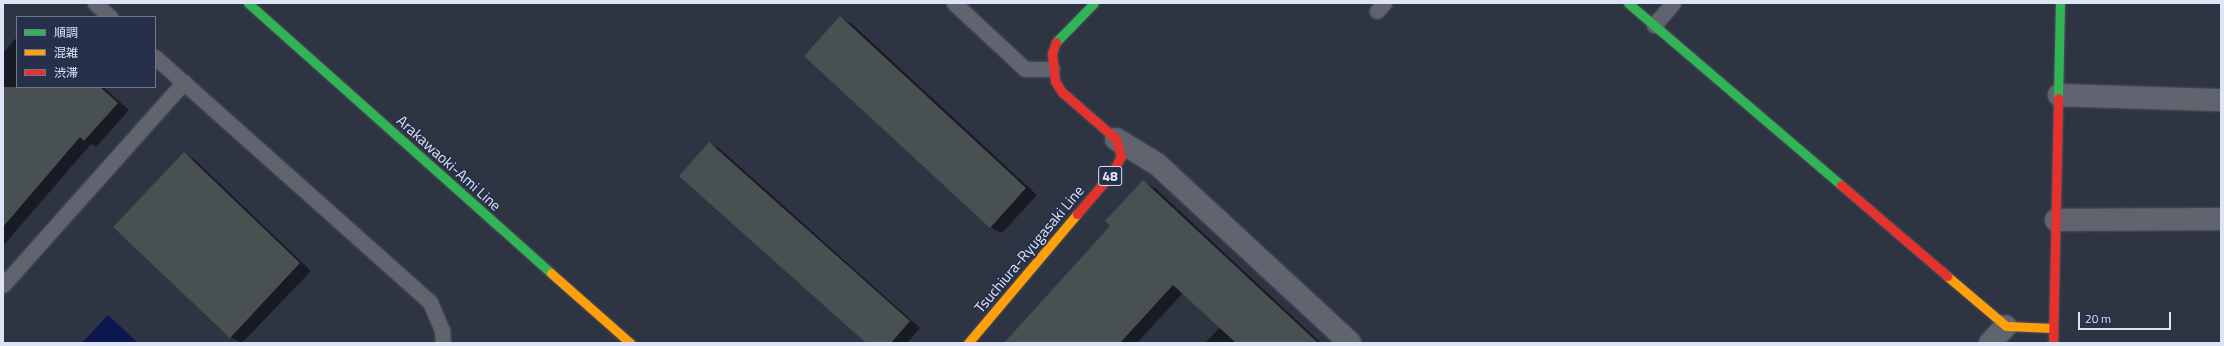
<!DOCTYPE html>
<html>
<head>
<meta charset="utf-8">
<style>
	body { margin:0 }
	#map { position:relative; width:2224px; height:346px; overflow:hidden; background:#2e3442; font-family:"Titillium Web","Noto Sans JP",sans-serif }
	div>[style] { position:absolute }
	.water>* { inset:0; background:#0c164f }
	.shadow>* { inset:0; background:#0007 }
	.building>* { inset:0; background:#495052 }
	.roads { filter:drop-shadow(0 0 1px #4c515d) drop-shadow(0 0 1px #4c515d) }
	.lane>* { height:15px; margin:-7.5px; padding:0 7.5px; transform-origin:7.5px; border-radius:7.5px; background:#60646f }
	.street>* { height:22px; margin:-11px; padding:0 11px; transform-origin:11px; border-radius:11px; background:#60646f }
	.fast>* { height:9px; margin:-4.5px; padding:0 4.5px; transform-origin:4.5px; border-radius:4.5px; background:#30b455 }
	.slow>* { height:9px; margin:-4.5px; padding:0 4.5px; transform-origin:4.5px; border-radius:4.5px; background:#ff9f0a }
	.jam>* { height:9px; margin:-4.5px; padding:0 4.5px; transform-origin:4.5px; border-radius:4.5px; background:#e5322d }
	span { translate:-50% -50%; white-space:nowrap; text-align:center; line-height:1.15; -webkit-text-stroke:3.5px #26304a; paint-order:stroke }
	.shield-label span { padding:1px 3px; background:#26304a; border:1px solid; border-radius:3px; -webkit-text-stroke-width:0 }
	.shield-label { font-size:14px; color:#dde4f5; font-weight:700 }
	.street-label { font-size:15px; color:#dde4f5 }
	.frame { position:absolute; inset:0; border:4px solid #dde4f5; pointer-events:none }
	.legend { position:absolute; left:16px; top:16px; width:140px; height:72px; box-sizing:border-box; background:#26304a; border:1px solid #6f788e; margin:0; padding:5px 7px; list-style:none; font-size:12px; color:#dde4f5 }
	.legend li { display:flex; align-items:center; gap:8px; height:20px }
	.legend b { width:20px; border:1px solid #6f788e }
	.scale { position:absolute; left:2078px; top:312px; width:93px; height:18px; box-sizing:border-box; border:2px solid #dde4f5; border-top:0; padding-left:5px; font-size:12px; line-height:14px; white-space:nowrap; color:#dde4f5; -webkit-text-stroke:3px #26304a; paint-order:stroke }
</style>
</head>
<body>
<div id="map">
	<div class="water">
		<div style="clip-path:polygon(108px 315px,138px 343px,82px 343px)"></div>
	</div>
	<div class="shadow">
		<div style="clip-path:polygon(840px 18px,852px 24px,1037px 195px,1002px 233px,990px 227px)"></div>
		<div style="clip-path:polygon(17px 37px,17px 87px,103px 87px,129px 110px,96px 147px,91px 144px,3px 246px,3px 53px)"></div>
		<div style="clip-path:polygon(709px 143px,720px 149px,920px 328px,907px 343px,868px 343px)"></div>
		<div style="clip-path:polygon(184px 154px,195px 160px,311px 271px,242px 343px,230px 337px)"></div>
		<div style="clip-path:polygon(1143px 182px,1155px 188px,1321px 343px,1205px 343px,1220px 327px,1183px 293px,1137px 343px,1023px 343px)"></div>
	</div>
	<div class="building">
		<div style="clip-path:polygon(840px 16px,1026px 188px,990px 228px,804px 56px)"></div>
		<div style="clip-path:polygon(3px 87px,100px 87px,118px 103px,84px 141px,80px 137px,3px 227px)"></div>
		<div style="clip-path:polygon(709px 142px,910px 321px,891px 343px,866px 343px,679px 176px)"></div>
		<div style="clip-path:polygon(184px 152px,300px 263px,230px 338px,113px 227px)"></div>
		<div style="clip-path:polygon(1143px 180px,1318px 343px,1236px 343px,1173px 285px,1120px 343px,1004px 343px,1110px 226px,1105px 221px)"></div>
	</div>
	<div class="roads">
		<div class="lane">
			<div style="left:95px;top:3px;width:21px;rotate:43deg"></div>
			<div style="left:954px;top:3px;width:97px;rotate:42.9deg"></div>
			<div style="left:1025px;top:69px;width:27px"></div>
			<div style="left:1377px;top:11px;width:11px;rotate:-49deg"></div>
			<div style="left:1654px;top:25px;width:29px;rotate:-49deg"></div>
			<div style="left:155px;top:57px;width:368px;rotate:41.7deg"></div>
			<div style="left:430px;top:302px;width:30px;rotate:67deg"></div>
			<div style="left:442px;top:330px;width:13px;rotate:86deg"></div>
			<div style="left:3px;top:285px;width:272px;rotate:-48.3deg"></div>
		</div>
		<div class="street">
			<div style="left:2059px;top:95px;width:162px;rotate:1.8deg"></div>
			<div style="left:1116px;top:139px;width:48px;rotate:31.4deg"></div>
			<div style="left:1157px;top:164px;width:263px;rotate:42.8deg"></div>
			<div style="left:2056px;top:220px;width:165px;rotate:-0.3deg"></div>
			<div style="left:1990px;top:343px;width:23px;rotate:-47deg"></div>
		</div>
		<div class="fast">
			<div style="left:248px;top:3px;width:406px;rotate:41.7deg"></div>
			<div style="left:1628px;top:3px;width:280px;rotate:40.5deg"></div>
			<div style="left:1056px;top:42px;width:54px;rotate:-45.7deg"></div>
			<div style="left:2058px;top:98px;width:95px;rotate:-88.8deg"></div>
		</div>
		<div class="slow">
			<div style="left:551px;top:273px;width:106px;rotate:41.5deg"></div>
			<div style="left:1947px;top:276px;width:77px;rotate:40.3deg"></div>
			<div style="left:2006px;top:326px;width:47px;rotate:2.4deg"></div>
			<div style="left:968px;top:343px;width:169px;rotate:-49.8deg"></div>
		</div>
		<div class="jam">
			<div style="left:1056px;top:42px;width:12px;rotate:110deg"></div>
			<div style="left:1052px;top:53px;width:28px;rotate:84deg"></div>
			<div style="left:1055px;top:81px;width:13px;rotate:58deg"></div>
			<div style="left:1062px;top:92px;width:72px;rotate:41deg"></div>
			<div style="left:1116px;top:139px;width:18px;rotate:74deg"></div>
			<div style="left:1121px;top:156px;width:19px;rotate:118deg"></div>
			<div style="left:1112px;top:173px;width:54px;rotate:130.5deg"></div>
			<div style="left:1841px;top:185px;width:140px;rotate:40.6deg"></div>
			<div style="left:2053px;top:343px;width:245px;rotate:-88.8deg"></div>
		</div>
	</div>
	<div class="shield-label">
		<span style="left:1110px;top:176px">48</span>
	</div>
	<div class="street-label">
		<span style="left:449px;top:163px;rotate:42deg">Arakawaoki-Ami Line</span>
		<span style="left:1029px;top:249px;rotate:-50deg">Tsuchiura-Ryugasaki Line</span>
	</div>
	<div class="frame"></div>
	<ul class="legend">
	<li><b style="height:5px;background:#30b455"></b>順調</li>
	<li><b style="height:5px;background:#ff9f0a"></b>混雑</li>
	<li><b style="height:5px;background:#e5322d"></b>渋滞</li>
	</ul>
	<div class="scale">20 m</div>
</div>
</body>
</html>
